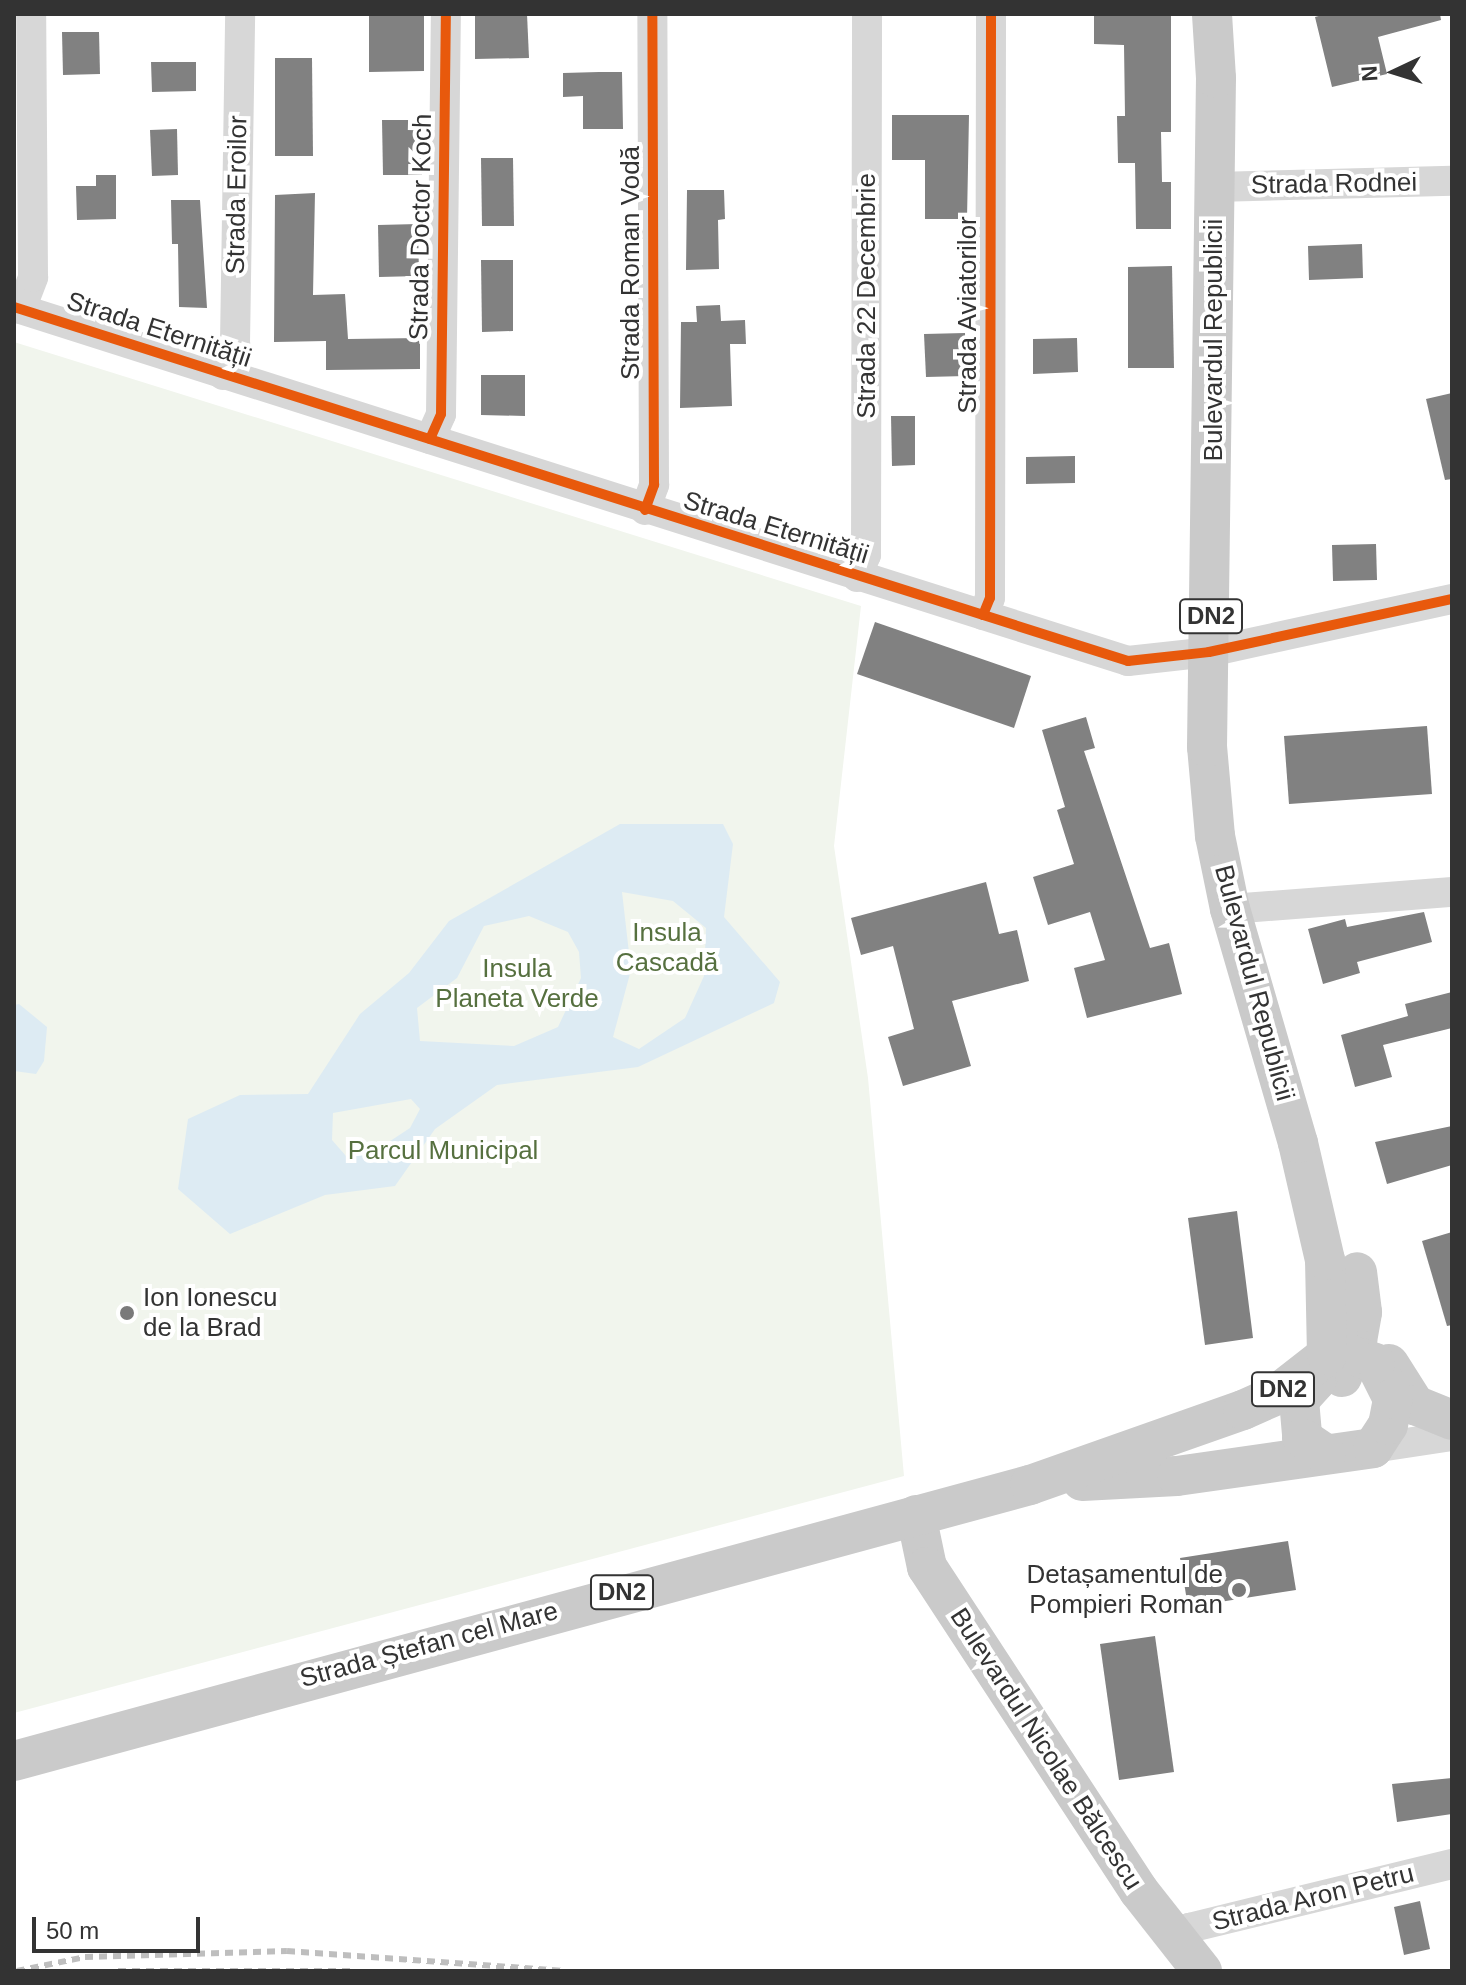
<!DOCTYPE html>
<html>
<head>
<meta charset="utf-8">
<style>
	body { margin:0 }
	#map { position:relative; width:1466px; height:1985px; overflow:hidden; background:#fff; font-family:Helvetica,sans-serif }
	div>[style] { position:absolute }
	.green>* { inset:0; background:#f1f5ed }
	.water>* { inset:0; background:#ddebf3 }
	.building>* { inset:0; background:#818181 }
	.minor>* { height:30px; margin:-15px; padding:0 15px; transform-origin:15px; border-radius:15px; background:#d7d7d7 }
	.major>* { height:40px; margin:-20px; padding:0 20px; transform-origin:20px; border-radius:20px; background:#cacaca }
	.rail>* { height:6px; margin-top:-3px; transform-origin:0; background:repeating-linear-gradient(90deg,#bebebe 0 8px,transparent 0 14px) }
	.cycleway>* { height:10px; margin:-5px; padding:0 5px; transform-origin:5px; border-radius:5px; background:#e8590c }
	.dots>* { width:22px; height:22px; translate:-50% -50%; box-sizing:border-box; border:4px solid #fff; border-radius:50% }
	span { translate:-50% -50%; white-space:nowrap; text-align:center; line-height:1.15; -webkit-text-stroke:8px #fff; paint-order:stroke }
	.shield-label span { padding:2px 6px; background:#fff; border:2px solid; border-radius:6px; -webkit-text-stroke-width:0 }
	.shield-label { font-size:24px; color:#333; font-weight:700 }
	.street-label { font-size:26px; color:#333 }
	.park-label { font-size:26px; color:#56703f }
	.poi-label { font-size:26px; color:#333 }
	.left { translate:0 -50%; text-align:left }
	.right { translate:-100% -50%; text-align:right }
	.frame { position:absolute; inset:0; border:16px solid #333; pointer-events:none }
	.north { position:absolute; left:1354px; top:32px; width:80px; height:80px; -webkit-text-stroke:6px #fff; paint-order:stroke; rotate:266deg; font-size:22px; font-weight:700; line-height:32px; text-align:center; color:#333 }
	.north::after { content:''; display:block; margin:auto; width:28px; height:36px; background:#333; clip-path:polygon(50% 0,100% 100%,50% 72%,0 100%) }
	.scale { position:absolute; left:32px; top:1917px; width:168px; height:36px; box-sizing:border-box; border:4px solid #333; border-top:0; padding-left:10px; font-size:24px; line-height:28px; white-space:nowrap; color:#333; -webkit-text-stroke:6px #fff; paint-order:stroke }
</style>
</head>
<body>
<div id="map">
	<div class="green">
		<div style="clip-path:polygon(14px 342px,861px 606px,834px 846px,868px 1078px,904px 1476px,14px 1713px)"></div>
	</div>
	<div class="water">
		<div style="clip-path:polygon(evenodd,620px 824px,723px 824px,733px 844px,724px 917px,780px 982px,774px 1003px,638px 1067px,497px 1085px,435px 1129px,395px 1186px,325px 1195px,230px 1234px,178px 1189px,188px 1119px,240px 1095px,308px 1094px,360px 1014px,409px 973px,449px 921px,620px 824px,622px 892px,673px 901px,706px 928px,704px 976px,685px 1018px,639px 1049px,613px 1037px,631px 970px,622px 892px,620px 824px,529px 916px,568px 932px,579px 952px,581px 978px,558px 1027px,514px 1046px,420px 1041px,417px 1008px,457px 978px,484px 926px,529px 916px,620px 824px,411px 1099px,420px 1109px,410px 1128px,375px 1151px,346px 1156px,332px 1140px,333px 1113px,411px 1099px)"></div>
		<div style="clip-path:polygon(19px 1004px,47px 1027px,44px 1061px,36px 1074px,14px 1071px,14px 1005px)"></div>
	</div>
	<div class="building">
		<div style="clip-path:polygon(369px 14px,424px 14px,424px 71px,369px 72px)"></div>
		<div style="clip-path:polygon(527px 14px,529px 58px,475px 59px,475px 16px)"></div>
		<div style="clip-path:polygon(1094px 14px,1171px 14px,1171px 132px,1161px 132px,1162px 182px,1171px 182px,1171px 229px,1136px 229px,1135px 163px,1118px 163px,1117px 116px,1125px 116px,1124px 45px,1094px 44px)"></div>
		<div style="clip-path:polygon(1326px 14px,1440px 14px,1441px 20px,1378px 37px,1387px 74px,1332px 87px,1315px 17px)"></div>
		<div style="clip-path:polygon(62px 32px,99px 32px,100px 74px,63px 75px)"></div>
		<div style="clip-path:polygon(275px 58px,312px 58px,313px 156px,275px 156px)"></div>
		<div style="clip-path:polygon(151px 62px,196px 62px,196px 91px,152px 92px)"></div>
		<div style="clip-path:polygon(599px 72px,622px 72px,623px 129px,583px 129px,583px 96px,563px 97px,563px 73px)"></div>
		<div style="clip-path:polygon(892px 115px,969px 115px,967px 219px,925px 219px,925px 160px,892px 160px)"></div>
		<div style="clip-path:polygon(382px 120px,422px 120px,422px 175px,383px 175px)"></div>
		<div style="clip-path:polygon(177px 129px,178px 175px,152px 176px,150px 130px)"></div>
		<div style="clip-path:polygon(481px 158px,513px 158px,514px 226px,482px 226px)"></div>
		<div style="clip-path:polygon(96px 175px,116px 175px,116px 219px,77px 220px,76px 186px,96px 186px)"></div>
		<div style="clip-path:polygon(687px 190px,724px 190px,725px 219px,718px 220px,719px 269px,686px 270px)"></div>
		<div style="clip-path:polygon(315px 193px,313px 295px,345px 294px,348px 339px,420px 338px,420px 369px,326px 370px,326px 341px,274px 342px,275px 195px)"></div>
		<div style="clip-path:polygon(171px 200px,200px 200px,207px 308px,179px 307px,178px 244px,172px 244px)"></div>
		<div style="clip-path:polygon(418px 224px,419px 276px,379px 277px,378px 225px)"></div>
		<div style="clip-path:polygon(1362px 244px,1363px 278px,1309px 280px,1308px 246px)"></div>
		<div style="clip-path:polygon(481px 260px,513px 260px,513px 331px,482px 332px)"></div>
		<div style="clip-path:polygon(1172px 266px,1174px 368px,1128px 368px,1128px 267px)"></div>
		<div style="clip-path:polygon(720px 305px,721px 321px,745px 320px,746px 344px,730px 344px,732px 406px,680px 408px,681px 322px,697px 322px,696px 306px)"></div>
		<div style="clip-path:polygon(965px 333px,966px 376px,926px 377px,924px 334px)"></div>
		<div style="clip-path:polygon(1077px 338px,1078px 372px,1033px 374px,1033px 339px)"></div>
		<div style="clip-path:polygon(481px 375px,525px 375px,525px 416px,481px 415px)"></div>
		<div style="clip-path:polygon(1452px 393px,1452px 479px,1445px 480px,1426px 399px)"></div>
		<div style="clip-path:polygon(891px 416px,915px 416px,915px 465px,892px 466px)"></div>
		<div style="clip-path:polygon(1075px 456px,1075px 483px,1026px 484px,1026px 457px)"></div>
		<div style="clip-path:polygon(1376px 544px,1377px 580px,1333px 581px,1332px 545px)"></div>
		<div style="clip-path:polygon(875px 622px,1031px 676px,1014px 728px,857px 674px)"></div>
		<div style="clip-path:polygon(1086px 717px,1095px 748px,1084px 751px,1150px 948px,1169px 943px,1182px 994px,1087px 1018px,1074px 968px,1105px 960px,1090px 912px,1048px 925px,1033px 877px,1074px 864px,1057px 810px,1065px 807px,1042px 730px)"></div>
		<div style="clip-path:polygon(1427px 726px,1432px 794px,1289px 804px,1284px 736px)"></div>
		<div style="clip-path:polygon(986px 882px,999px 934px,1017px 930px,1029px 981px,952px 1001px,971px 1066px,903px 1086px,888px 1037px,914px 1029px,893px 946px,861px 955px,851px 918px)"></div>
		<div style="clip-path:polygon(1424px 912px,1432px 942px,1357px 962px,1360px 973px,1323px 984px,1308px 929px,1345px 919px,1347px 927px)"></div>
		<div style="clip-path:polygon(1452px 992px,1452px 1028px,1383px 1045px,1392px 1077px,1355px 1087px,1341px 1035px,1408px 1016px,1405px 1004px)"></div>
		<div style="clip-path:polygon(1452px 1126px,1452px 1165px,1387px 1184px,1375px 1142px)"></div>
		<div style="clip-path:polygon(1237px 1211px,1253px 1338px,1205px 1345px,1188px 1218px)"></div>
		<div style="clip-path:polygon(1452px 1232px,1452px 1325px,1447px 1326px,1422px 1241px)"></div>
		<div style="clip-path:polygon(1288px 1541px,1296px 1590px,1188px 1607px,1180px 1558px)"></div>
		<div style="clip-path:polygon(1155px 1636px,1174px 1772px,1119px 1780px,1100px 1644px)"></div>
		<div style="clip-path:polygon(1452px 1778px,1452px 1814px,1397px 1822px,1392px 1784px)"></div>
		<div style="clip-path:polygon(1420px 1901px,1430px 1949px,1404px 1955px,1394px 1907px)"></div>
	</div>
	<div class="minor">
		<div style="left:1215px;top:187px;width:237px;rotate:-1.5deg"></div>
		<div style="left:14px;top:307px;width:1169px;rotate:17.63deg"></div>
		<div style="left:1128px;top:661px;width:81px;rotate:-6.3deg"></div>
		<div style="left:1209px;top:652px;width:249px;rotate:-12.3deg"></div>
		<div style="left:21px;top:309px;width:34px;rotate:-69deg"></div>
		<div style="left:33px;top:277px;width:263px;rotate:-90.4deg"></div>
		<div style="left:223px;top:375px;width:34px;rotate:-69deg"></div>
		<div style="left:235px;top:343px;width:329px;rotate:-89.1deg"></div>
		<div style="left:430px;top:439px;width:27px;rotate:-66deg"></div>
		<div style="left:441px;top:414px;width:400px;rotate:-89.3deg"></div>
		<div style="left:645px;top:510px;width:27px;rotate:-70deg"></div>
		<div style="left:654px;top:485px;width:471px;rotate:-90.2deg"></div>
		<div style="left:857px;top:577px;width:24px;rotate:-68deg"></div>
		<div style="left:866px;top:555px;width:541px;rotate:-89.89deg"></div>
		<div style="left:983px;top:615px;width:18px;rotate:-68deg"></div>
		<div style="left:990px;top:598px;width:584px;rotate:-89.9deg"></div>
		<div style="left:1230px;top:909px;width:223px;rotate:-4.4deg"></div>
		<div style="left:1373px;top:1448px;width:80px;rotate:-8.6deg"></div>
		<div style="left:1176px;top:1937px;width:16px;rotate:-35deg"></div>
		<div style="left:1189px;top:1928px;width:271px;rotate:-13.7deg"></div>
	</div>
	<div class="major">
		<div style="left:1389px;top:1364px;width:49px;rotate:57.6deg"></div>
		<div style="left:1415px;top:1405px;width:40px;rotate:22deg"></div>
		<div style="left:1342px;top:1377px;width:39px;rotate:-67deg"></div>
		<div style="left:1357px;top:1341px;width:29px;rotate:-80deg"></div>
		<div style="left:1362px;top:1312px;width:40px;rotate:-97.1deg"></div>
		<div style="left:1082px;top:1481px;width:95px;rotate:-3deg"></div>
		<div style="left:1177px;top:1476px;width:198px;rotate:-8.1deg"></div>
		<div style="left:1373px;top:1448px;width:27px;rotate:-57deg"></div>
		<div style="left:1388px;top:1425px;width:26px;rotate:-79deg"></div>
		<div style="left:1393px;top:1399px;width:40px;rotate:-116.6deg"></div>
		<div style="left:1375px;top:1363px;width:24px;rotate:-161deg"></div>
		<div style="left:1352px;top:1355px;width:25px;rotate:180deg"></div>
		<div style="left:1327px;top:1355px;width:28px;rotate:113deg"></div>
		<div style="left:1316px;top:1381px;width:25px;rotate:132deg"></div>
		<div style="left:1299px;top:1400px;width:38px;rotate:85deg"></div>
		<div style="left:1302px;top:1438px;width:29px;rotate:34deg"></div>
		<div style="left:916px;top:1515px;width:53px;rotate:78.1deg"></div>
		<div style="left:927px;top:1567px;width:387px;rotate:56.8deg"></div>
		<div style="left:1139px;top:1891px;width:102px;rotate:51.8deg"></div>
		<div style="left:14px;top:1761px;width:1053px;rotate:-15.2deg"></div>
		<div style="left:1030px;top:1485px;width:226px;rotate:-19.4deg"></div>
		<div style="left:1243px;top:1410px;width:36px;rotate:-24deg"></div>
		<div style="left:1276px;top:1395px;width:65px;rotate:-38.1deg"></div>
		<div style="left:1327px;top:1355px;width:95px;rotate:-91.2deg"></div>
		<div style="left:1325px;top:1260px;width:120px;rotate:-103deg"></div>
		<div style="left:1298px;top:1143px;width:244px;rotate:-106.2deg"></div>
		<div style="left:1230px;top:909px;width:75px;rotate:-101.6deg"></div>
		<div style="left:1215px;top:836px;width:89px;rotate:-95.1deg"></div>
		<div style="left:1207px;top:747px;width:669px;rotate:-89.23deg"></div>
		<div style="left:1216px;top:78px;width:64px;rotate:-93.6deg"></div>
	</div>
	<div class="rail">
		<div style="left:17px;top:1971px;width:69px;rotate:-11.6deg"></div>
		<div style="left:85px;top:1957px;width:202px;rotate:-1.7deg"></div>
		<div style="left:287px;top:1951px;width:278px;rotate:4.1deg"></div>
		<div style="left:118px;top:1971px;width:233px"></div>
	</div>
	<div class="cycleway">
		<div style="left:14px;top:307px;width:1169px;rotate:17.63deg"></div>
		<div style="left:1128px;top:661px;width:81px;rotate:-6.3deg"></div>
		<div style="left:1209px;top:652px;width:249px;rotate:-12.3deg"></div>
		<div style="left:430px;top:439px;width:27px;rotate:-66deg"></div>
		<div style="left:441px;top:414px;width:400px;rotate:-89.3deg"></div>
		<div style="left:645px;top:510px;width:27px;rotate:-70deg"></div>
		<div style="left:654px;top:485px;width:471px;rotate:-90.2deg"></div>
		<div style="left:983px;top:615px;width:18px;rotate:-68deg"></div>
		<div style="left:990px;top:598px;width:584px;rotate:-89.9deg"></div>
	</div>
	<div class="dots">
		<div style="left:127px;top:1313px;background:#7a7a7a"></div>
		<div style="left:1239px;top:1590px;background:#7a7a7a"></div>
	</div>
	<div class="shield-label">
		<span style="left:1211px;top:616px">DN2</span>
		<span style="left:1283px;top:1389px">DN2</span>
		<span style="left:622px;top:1592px">DN2</span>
	</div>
	<div class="street-label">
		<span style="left:1334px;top:184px;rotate:-1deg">Strada Rodnei</span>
		<span style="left:237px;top:195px;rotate:-89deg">Strada Eroilor</span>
		<span style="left:421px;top:227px;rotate:-89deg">Strada Doctor Koch</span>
		<span style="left:631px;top:263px;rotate:-90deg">Strada Roman Vodă</span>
		<span style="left:867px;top:296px;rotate:-90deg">Strada 22 Decembrie</span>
		<span style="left:968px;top:315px;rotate:-90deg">Strada Aviatorilor</span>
		<span style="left:159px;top:330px;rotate:18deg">Strada Eternității</span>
		<span style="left:1214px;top:340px;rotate:-90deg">Bulevardul Republicii</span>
		<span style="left:776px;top:528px;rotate:17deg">Strada Eternității</span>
		<span style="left:1254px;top:983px;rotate:75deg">Bulevardul Republicii</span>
		<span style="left:429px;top:1645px;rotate:-15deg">Strada Ștefan cel Mare</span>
		<span style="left:1046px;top:1749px;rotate:57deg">Bulevardul Nicolae Bălcescu</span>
		<span style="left:1313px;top:1898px;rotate:-14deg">Strada Aron Petru</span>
	</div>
	<div class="park-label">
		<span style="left:667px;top:948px">Insula<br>Cascadă</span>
		<span style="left:517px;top:984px">Insula<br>Planeta Verde</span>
		<span style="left:443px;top:1151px">Parcul Municipal</span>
	</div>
	<div class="poi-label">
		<span class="left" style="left:143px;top:1313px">Ion Ionescu<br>de la Brad</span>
		<span class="right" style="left:1223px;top:1590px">Detașamentul de<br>Pompieri Roman</span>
	</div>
	<div class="frame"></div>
	<div class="north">N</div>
	<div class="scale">50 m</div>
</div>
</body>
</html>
